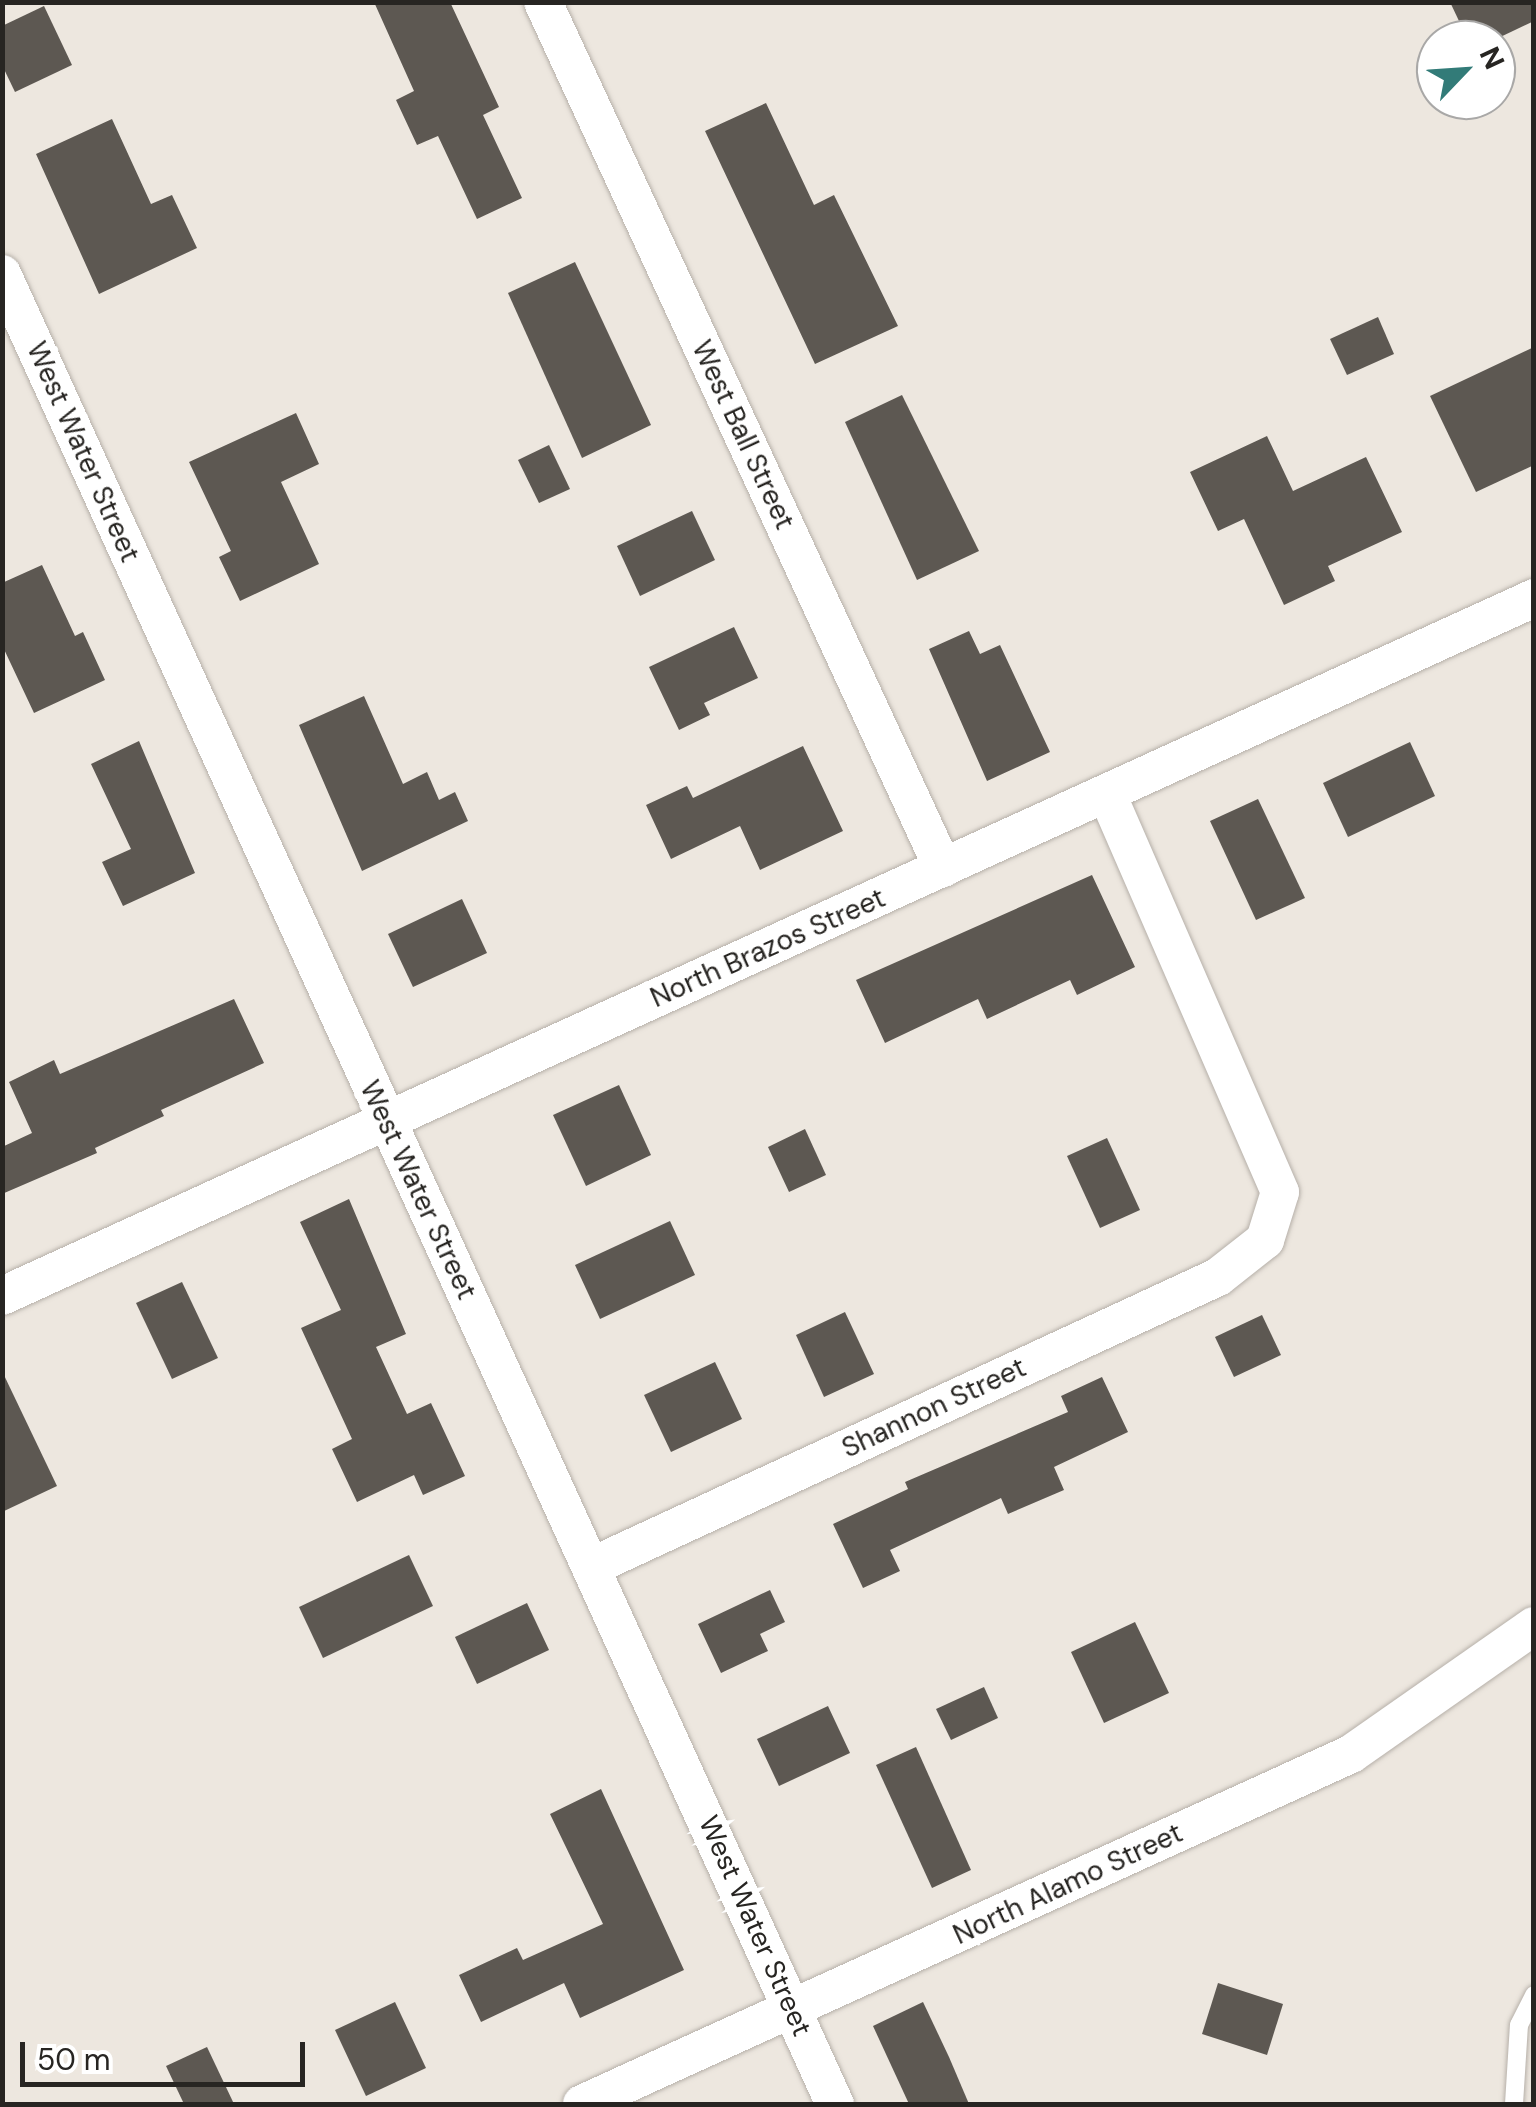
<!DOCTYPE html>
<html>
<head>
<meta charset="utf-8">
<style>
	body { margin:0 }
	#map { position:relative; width:1536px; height:2107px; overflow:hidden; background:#ede7df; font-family:"DM Sans",sans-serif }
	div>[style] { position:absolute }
	.building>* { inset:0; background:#5d5852 }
	.roads { filter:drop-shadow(0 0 2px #b6b0a9) drop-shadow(0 0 2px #b6b0a9) }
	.service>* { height:18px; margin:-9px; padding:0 9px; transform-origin:9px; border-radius:9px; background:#fff }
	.minor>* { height:38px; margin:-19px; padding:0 19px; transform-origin:19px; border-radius:19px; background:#fff }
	span { translate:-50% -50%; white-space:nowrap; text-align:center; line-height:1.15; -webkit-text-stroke:10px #fff; paint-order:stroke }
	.street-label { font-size:28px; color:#272522 }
	.frame { position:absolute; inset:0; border:5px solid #272522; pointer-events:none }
	.north { position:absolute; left:1416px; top:20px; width:100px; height:100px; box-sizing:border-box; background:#fff; border:2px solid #a9a8a7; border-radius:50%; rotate:65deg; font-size:28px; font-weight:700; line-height:40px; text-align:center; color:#272522 }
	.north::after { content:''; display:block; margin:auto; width:35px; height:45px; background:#327b78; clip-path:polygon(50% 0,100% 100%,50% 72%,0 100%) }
	.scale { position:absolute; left:20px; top:2042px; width:285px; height:45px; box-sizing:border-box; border:5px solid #272522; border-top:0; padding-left:12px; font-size:30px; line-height:35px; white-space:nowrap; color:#272522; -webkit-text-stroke:8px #fff; paint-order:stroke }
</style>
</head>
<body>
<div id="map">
	<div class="building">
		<div style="clip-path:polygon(374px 2px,450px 2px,499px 107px,483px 115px,522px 198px,477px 219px,438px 136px,417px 145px,396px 100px,414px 91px)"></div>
		<div style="clip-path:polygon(1450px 2px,1534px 2px,1534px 21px,1494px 40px,1468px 40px)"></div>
		<div style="clip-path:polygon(44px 6px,72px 65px,15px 92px,2px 65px,2px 26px)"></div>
		<div style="clip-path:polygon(766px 103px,814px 205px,834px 195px,898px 326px,815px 364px,705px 131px)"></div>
		<div style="clip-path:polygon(112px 119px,151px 204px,172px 195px,197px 248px,99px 294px,36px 154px)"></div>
		<div style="clip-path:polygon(575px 262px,651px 425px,582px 458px,508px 293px)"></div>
		<div style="clip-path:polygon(1378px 317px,1394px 354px,1347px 375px,1330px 339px)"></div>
		<div style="clip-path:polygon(1534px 347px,1534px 465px,1476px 492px,1430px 396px)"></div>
		<div style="clip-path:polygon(902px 395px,979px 551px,917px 580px,845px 422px)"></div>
		<div style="clip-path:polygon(296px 413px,319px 464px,281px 482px,319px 564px,240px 601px,219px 557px,231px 551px,189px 462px)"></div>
		<div style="clip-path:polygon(1267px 436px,1293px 491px,1366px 457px,1402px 532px,1328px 566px,1335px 581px,1284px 605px,1244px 519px,1218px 531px,1190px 472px)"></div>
		<div style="clip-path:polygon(549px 445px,570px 489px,539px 503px,518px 460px)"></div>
		<div style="clip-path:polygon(692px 511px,715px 560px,640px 596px,617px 546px)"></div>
		<div style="clip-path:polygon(42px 565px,75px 636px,83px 632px,105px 680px,34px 713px,2px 645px,2px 583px)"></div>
		<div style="clip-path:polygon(734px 627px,758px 678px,704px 703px,710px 715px,679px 730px,649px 667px)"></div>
		<div style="clip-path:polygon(969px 631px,980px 654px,1000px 645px,1050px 752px,987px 781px,929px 649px)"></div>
		<div style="clip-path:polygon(364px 696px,403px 784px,427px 772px,439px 800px,455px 792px,468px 821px,362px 871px,299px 725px)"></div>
		<div style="clip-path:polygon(139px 741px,195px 873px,123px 906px,102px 862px,131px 849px,91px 764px)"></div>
		<div style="clip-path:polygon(1410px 742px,1435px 796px,1348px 837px,1323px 783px)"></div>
		<div style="clip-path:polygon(803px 746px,843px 831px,760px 870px,740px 826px,671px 859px,646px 805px,687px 786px,693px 798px)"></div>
		<div style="clip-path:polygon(1258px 799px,1305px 898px,1256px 920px,1210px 821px)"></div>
		<div style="clip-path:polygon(1092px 875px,1135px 967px,1077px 995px,1070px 980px,987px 1019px,978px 999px,885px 1043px,856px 980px)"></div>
		<div style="clip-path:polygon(462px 899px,487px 953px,413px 987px,388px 934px)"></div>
		<div style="clip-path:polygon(234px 999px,264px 1063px,161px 1110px,164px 1116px,95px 1148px,97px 1153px,2px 1194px,2px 1147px,32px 1133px,9px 1082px,54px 1060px,60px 1074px)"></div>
		<div style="clip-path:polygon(619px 1085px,651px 1155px,586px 1186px,553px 1115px)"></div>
		<div style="clip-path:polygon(805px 1129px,826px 1175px,789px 1192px,768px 1147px)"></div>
		<div style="clip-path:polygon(1107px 1138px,1140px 1210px,1100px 1228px,1067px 1156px)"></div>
		<div style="clip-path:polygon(349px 1199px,406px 1334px,376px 1347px,407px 1414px,431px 1403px,465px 1476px,423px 1495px,414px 1475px,357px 1502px,332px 1449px,352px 1439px,301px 1328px,341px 1310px,300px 1222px)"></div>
		<div style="clip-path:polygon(670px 1221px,695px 1275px,600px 1319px,575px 1265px)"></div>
		<div style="clip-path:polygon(182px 1282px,218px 1358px,172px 1379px,136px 1303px)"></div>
		<div style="clip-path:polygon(845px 1312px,874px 1374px,824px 1397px,796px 1335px)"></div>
		<div style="clip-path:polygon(1262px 1315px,1281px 1355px,1234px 1377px,1215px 1337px)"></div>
		<div style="clip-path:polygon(715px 1362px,742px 1419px,671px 1452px,644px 1395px)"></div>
		<div style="clip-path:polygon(2px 1371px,57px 1486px,2px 1512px)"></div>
		<div style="clip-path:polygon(1102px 1377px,1128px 1432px,1054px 1467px,1064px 1490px,1008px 1514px,1001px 1498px,890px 1550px,900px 1571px,863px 1588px,833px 1524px,908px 1489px,905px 1482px,1068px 1412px,1061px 1396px)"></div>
		<div style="clip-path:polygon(409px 1555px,433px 1606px,323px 1658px,299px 1607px)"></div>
		<div style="clip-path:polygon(770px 1590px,785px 1622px,760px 1634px,768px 1651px,721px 1673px,698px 1624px)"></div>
		<div style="clip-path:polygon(527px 1603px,549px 1650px,477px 1684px,455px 1637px)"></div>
		<div style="clip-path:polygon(1135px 1622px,1169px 1693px,1104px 1723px,1071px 1652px)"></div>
		<div style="clip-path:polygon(984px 1687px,998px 1718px,951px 1740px,936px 1709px)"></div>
		<div style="clip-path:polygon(828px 1706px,850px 1753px,779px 1786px,757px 1739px)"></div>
		<div style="clip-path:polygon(916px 1747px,971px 1870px,932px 1888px,876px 1765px)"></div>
		<div style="clip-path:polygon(601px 1789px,684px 1970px,580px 2018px,564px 1983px,481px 2022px,459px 1975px,517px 1948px,523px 1960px,603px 1924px,550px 1814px)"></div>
		<div style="clip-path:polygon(1218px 1983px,1283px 2004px,1267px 2055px,1202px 2034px)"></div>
		<div style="clip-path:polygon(395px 2002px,426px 2068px,366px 2096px,335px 2030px)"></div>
		<div style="clip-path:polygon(923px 2002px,949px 2057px,969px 2104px,909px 2104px,873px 2026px)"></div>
		<div style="clip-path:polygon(207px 2047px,234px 2104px,184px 2104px,166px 2066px)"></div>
	</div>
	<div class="roads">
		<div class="service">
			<div style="left:1514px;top:2104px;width:79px;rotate:-86.4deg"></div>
			<div style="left:1519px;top:2025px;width:34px;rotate:-63deg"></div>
		</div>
		<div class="minor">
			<div style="left:543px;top:2px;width:954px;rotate:65.21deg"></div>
			<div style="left:2px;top:274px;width:2011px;rotate:65.53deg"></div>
			<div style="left:2px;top:1296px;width:1684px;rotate:-24.49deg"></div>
			<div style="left:595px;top:1565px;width:686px;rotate:-24.81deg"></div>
			<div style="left:1218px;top:1277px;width:60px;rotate:-38.2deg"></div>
			<div style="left:1265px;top:1240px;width:50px;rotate:-72.6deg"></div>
			<div style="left:1280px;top:1192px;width:433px;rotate:-113.5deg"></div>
			<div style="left:582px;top:2104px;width:845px;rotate:-24.47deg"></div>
			<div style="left:1351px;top:1754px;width:223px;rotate:-35deg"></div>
		</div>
	</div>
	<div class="street-label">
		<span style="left:743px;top:435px;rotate:65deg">West Ball Street</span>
		<span style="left:83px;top:452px;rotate:66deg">West Water Street</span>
		<span style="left:768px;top:948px;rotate:-24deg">North Brazos Street</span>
		<span style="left:418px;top:1190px;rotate:65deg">West Water Street</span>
		<span style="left:934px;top:1408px;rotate:-25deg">Shannon Street</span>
		<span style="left:1068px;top:1884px;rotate:-25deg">North Alamo Street</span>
		<span style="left:755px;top:1926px;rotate:66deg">West Water Street</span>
	</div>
	<div class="frame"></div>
	<div class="north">N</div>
	<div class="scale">50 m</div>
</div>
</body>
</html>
